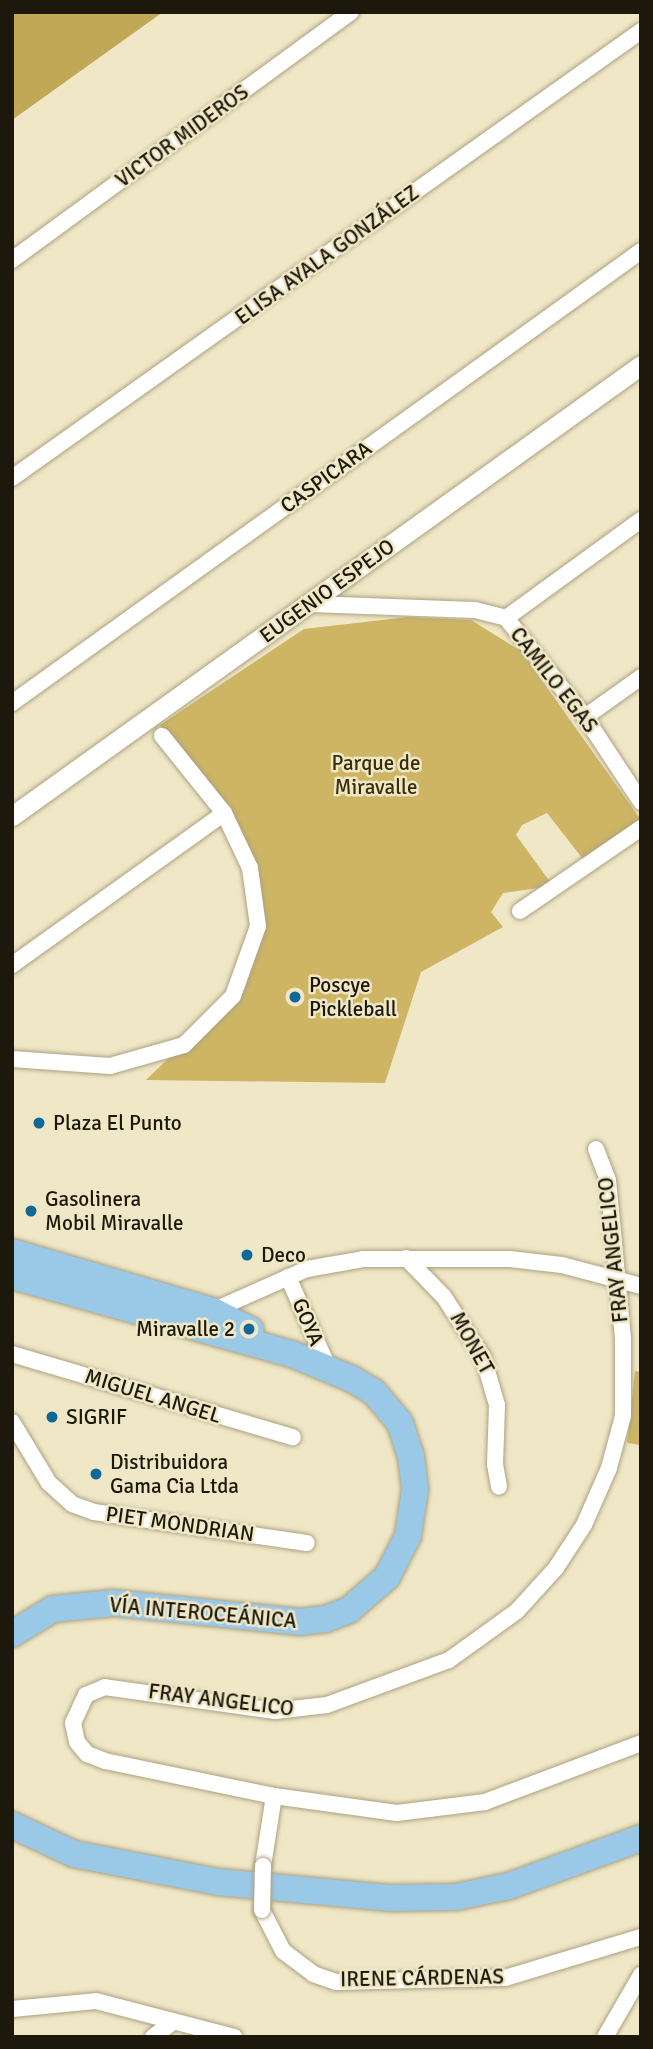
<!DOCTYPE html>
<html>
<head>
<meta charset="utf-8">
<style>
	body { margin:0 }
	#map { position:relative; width:653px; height:2049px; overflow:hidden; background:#f0e7c6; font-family:Signika,sans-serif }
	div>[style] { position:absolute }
	.green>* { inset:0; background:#cdb564 }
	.forest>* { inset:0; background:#c0a856 }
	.roads { filter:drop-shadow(0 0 2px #aba282) drop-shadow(0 0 2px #aba282) }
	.minor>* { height:16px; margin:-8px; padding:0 8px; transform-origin:8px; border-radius:8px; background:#fff }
	.tertiary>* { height:19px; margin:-9.5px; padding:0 9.5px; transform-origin:9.5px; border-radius:9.5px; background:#fff }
	.primary>* { height:26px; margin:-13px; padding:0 13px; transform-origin:13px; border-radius:13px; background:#9ac8e7 }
	.bridges { filter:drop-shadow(0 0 2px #aba282) drop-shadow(0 0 2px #aba282) }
	.minor-bridge>* { height:16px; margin:-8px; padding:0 8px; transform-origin:8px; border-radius:8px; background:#fff }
	.dots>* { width:19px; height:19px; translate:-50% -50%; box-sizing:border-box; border:4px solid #f0e7c6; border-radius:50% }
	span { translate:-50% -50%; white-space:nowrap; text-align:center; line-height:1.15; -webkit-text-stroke:5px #f0e7c6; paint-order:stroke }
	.street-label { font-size:21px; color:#1c180c }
	.park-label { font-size:21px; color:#372d08 }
	.poi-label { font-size:21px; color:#1c180c }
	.left { translate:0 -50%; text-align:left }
	.right { translate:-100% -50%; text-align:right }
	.frame { position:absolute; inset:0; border:14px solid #1c180c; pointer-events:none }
</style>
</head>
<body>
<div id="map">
	<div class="green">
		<div style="clip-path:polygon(408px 617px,471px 620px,521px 651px,641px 820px,586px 863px,547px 813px,522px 825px,516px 835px,553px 886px,503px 893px,491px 912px,503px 927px,421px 972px,385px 1083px,146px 1080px,231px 998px,256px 932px,250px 871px,227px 811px,160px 725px,304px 629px)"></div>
		<div style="clip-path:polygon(635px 1371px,641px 1372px,641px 1445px,627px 1443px)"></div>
	</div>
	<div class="forest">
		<div style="clip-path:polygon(12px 12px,163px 12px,12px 120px)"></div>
	</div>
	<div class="roads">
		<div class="minor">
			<div style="left:12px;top:260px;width:420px;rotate:-36.2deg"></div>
			<div style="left:12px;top:478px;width:772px;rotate:-35.4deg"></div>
			<div style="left:310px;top:604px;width:165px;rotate:2.1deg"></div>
			<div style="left:475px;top:610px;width:32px;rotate:14deg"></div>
			<div style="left:506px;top:618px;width:127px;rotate:51.4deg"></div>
			<div style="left:585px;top:717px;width:102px;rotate:56.6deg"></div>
			<div style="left:506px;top:618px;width:167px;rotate:-36deg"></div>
			<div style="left:12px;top:703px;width:775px;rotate:-35.7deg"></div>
			<div style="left:585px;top:717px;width:69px;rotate:-35.5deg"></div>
			<div style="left:520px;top:911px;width:147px;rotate:-34.4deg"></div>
			<div style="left:12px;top:965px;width:261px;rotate:-35.6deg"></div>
			<div style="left:12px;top:1059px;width:98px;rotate:4.1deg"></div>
			<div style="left:110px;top:1066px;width:77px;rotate:-15.8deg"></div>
			<div style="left:184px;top:1045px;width:69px;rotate:-45deg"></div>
			<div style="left:233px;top:996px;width:74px;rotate:-70.3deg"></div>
			<div style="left:258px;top:926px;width:59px;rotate:-97.9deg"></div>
			<div style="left:250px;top:868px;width:61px;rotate:-115.3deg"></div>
			<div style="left:224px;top:813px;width:99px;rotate:-128.8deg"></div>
			<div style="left:596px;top:1149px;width:33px;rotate:69deg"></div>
			<div style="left:608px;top:1180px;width:159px;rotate:84.6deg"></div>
			<div style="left:623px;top:1338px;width:78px;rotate:90deg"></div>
			<div style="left:623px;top:1416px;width:54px;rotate:105.1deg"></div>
			<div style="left:609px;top:1468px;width:62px;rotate:113.7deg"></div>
			<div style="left:584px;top:1525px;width:51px;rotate:123.1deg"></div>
			<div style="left:556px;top:1568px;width:58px;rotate:132.2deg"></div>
			<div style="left:517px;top:1611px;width:84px;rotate:144.2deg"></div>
			<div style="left:449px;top:1660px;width:130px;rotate:159.8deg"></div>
			<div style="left:327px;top:1705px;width:52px;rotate:173.4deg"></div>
			<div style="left:275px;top:1711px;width:172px;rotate:-172deg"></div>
			<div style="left:105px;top:1687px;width:21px;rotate:157deg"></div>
			<div style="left:86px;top:1695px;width:31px;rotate:115deg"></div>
			<div style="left:73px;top:1723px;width:19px;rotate:78deg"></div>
			<div style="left:77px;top:1742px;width:16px;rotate:50deg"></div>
			<div style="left:87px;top:1754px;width:19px;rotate:21deg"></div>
			<div style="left:105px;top:1761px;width:173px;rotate:11.7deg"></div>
			<div style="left:274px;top:1796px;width:124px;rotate:7.9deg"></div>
			<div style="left:397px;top:1813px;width:89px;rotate:-7.1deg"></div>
			<div style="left:485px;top:1802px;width:167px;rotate:-20.7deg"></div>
			<div style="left:406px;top:1258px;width:54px;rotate:45.7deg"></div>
			<div style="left:444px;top:1297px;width:72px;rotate:57deg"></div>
			<div style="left:483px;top:1357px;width:50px;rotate:73.7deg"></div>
			<div style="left:497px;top:1405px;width:59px;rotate:91.9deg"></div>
			<div style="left:495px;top:1464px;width:23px;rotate:80deg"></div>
			<div style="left:288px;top:1277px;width:98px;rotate:66deg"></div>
			<div style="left:210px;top:1312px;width:106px;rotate:-23.9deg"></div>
			<div style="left:307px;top:1269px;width:57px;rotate:-10.1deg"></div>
			<div style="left:363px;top:1259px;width:147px"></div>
			<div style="left:510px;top:1259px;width:52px;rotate:6.6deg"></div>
			<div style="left:562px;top:1265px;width:82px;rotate:14.9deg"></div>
			<div style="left:12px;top:1354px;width:293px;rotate:16.5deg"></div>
			<div style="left:12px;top:1422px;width:71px;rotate:58.8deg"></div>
			<div style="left:49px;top:1483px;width:31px;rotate:42deg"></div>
			<div style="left:72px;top:1504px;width:23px;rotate:20deg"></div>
			<div style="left:94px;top:1512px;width:215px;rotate:8.3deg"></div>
			<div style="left:263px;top:1866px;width:71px;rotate:-81.1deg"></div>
			<div style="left:262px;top:1910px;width:46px;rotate:62.9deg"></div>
			<div style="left:283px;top:1951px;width:38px;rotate:37deg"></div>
			<div style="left:313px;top:1974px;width:24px;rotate:19deg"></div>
			<div style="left:336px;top:1982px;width:169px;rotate:-1.4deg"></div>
			<div style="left:505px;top:1978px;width:142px;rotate:-16.8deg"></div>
			<div style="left:12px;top:2009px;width:84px;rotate:-5.4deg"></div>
			<div style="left:96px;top:2001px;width:143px;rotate:14.6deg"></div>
			<div style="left:153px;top:2037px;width:25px;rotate:-37deg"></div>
			<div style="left:605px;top:2037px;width:72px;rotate:-59.9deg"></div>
		</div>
		<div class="tertiary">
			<div style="left:12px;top:816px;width:774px;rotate:-35.64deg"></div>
		</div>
		<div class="primary">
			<div style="left:12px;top:1252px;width:209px;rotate:16.4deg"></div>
			<div style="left:213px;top:1311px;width:42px;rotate:26.6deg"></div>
			<div style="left:12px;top:1276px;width:291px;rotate:15.6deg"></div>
			<div style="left:292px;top:1354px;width:65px;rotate:22.6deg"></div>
			<div style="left:352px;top:1379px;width:26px;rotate:31deg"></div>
			<div style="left:374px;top:1392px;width:40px;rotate:50deg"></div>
			<div style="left:400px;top:1423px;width:35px;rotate:72deg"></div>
			<div style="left:411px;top:1456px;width:34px;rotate:83deg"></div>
			<div style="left:415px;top:1490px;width:47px;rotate:98.7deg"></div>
			<div style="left:408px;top:1536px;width:46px;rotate:117.1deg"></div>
			<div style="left:387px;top:1577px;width:50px;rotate:139deg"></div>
			<div style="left:349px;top:1610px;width:26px;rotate:159deg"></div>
			<div style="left:325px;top:1619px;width:24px;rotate:173deg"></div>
			<div style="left:301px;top:1622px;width:189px;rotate:-174.2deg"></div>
			<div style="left:113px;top:1603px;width:60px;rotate:174.3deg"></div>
			<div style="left:53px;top:1609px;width:48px;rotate:148.6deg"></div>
			<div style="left:12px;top:1825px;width:68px;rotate:25.1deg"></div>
			<div style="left:74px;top:1854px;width:147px;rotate:11deg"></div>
			<div style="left:218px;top:1882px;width:174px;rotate:5.3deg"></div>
			<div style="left:391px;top:1898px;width:65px;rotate:-0.9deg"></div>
			<div style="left:456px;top:1897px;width:54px;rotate:-11.7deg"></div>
			<div style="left:509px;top:1886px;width:140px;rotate:-20deg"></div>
		</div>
	</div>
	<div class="bridges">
		<div class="minor-bridge">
			<div style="left:262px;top:1910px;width:44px;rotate:-88.7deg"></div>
		</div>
	</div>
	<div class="dots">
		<div style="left:295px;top:997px;background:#0f6898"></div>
		<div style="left:39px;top:1123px;background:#0f6898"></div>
		<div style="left:31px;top:1211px;background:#0f6898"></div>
		<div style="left:247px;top:1255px;background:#0f6898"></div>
		<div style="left:249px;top:1329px;background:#0f6898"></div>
		<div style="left:52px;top:1417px;background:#0f6898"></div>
		<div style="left:96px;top:1474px;background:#0f6898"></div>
	</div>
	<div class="street-label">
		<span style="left:182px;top:136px;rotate:-36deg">VICTOR MIDEROS</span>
		<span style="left:327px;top:255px;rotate:-36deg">ELISA AYALA GONZÁLEZ</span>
		<span style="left:326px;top:477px;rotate:-36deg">CASPICARA</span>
		<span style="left:327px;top:591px;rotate:-36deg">EUGENIO ESPEJO</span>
		<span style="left:554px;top:680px;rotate:52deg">CAMILO EGAS</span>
		<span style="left:613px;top:1250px;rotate:-96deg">FRAY ANGELICO</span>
		<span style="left:308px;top:1322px;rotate:67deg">GOYA</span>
		<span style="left:472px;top:1343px;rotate:61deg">MONET</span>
		<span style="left:153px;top:1396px;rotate:17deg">MIGUEL ANGEL</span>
		<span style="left:180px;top:1524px;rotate:8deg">PIET MONDRIAN</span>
		<span style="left:203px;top:1613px;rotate:5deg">VÍA INTEROCEÁNICA</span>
		<span style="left:221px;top:1700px;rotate:7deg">FRAY ANGELICO</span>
		<span style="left:422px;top:1978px;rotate:-1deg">IRENE CÁRDENAS</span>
	</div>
	<div class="park-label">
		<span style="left:376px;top:775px">Parque de<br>Miravalle</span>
	</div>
	<div class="poi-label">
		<span class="left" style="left:309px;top:997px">Poscye<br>Pickleball</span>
		<span class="left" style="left:53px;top:1123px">Plaza El Punto</span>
		<span class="left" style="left:45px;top:1211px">Gasolinera<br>Mobil Miravalle</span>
		<span class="left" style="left:261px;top:1255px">Deco</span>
		<span class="right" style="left:235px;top:1329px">Miravalle 2</span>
		<span class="left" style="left:66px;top:1417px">SIGRIF</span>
		<span class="left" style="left:110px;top:1474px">Distribuidora<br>Gama Cia Ltda</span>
	</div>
	<div class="frame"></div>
</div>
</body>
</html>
